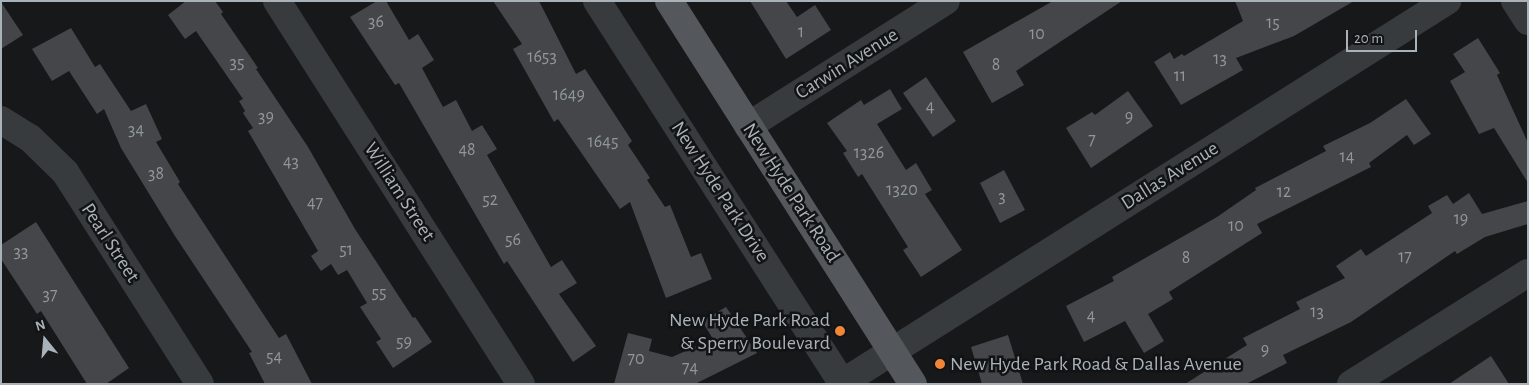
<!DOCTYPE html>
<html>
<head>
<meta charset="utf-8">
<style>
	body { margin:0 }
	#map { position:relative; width:1529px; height:385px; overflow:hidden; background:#171819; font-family:"Alegreya Sans",sans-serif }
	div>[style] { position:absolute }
	.building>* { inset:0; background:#444649 }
	.minor>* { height:28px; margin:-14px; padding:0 14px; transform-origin:14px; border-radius:14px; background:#383b3e }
	.major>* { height:28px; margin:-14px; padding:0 14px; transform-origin:14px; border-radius:14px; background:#54585d }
	.dots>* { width:14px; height:14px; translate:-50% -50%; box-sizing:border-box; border:2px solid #121314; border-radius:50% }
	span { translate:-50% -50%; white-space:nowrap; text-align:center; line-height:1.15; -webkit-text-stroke:5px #121314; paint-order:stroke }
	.number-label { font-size:18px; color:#90979d }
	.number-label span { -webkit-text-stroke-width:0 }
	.street-label { font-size:20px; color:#aab2b9 }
	.poi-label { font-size:20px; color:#aab2b9 }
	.right { translate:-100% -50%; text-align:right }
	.left { translate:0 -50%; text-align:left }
	.frame { position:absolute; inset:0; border:2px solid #aab2b9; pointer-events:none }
	.north { position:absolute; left:20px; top:315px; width:50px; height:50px; -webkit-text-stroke:4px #121314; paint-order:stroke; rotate:343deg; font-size:14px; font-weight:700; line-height:20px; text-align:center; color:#aab2b9 }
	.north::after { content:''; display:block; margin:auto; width:18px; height:22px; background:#aab2b9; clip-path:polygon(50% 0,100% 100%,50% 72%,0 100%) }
	.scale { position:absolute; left:1346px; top:30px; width:71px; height:22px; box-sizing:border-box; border:2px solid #aab2b9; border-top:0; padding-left:6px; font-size:15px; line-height:18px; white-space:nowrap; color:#aab2b9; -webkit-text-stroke:4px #121314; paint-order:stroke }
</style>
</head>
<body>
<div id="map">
	<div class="building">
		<div style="clip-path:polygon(186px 1px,215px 1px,223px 12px,221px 14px,258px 68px,256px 69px,308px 147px,355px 229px,413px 318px,415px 317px,432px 342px,393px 368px,376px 342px,381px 339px,360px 307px,367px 303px,347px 270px,338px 275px,331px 264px,321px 271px,311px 256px,318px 251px,248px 131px,253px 128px,243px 113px,245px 111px,239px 101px,243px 99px,196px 31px,185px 39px,168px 15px)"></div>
		<div style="clip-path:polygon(377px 1px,386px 1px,409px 40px,418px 34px,434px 60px,422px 68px,443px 107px,456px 100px,472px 131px,482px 125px,497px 149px,487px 155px,551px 267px,562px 260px,577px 283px,559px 294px,596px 346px,573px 362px,507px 261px,504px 264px,399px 83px,395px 85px,350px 17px)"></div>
		<div style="clip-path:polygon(493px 1px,539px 1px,576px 74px,585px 69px,632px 141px,628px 145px,650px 178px,647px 180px,665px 207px,670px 205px,691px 257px,701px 253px,712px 279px,666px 298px,630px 202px,620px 209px,558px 119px,554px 122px,513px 49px,522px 44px)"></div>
		<div style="clip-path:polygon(750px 1px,786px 1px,797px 17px,815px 5px,831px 30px,786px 59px)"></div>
		<div style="clip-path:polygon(1053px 1px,1122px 1px,1016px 71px,1024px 85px,992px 103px,963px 52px)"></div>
		<div style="clip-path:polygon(1235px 1px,1354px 1px,1294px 36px,1236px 58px,1243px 70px,1181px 105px,1154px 62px,1170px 52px,1174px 59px,1182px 54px,1184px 56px,1243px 21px)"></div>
		<div style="clip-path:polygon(1px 2px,23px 35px,1px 49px)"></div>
		<div style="clip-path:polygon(71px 28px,95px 67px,100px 64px,131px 111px,146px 104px,162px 139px,156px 142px,180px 182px,178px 184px,279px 338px,286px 334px,312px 384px,265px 384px,249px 353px,252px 352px,175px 236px,121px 148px,104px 109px,97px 114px,69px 71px,52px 81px,32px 49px)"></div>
		<div style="clip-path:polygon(1478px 38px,1500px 73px,1497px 75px,1528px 143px,1528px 183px,1494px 128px,1479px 134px,1450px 81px,1465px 72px,1453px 54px)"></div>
		<div style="clip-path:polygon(926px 77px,956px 121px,933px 137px,903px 93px)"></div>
		<div style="clip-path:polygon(890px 89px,902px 109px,877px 124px,906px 170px,916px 163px,932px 190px,925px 194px,962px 250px,921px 277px,903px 250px,908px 247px,862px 174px,858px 177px,843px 153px,847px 151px,827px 123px,861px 100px,864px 105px)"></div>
		<div style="clip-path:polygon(1128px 91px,1153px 126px,1091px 168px,1066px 128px,1092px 112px,1095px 115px)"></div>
		<div style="clip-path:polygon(1406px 99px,1431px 134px,1414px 145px,1407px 135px,1369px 163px,1371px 167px,1257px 224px,1262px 233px,1169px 292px,1173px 299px,1148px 314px,1164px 341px,1144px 353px,1125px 321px,1084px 342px,1066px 306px,1114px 281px,1112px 277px,1217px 217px,1256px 190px,1255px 188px,1326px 151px,1323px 146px,1370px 123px)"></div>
		<div style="clip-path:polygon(1004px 170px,1025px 210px,1000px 223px,980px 183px)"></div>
		<div style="clip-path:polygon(1469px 193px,1482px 214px,1528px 201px,1528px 224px,1485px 237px,1457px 254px,1455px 251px,1351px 322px,1283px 355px,1287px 363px,1246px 384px,1185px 384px,1247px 345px,1243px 338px,1300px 309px,1296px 302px,1345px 278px,1336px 266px,1361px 249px,1366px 256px,1432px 213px,1428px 206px,1447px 195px,1453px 204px)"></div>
		<div style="clip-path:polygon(36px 222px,129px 368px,106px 384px,87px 384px,41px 311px,37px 314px,1px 259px,1px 245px)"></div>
		<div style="clip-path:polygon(726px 307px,757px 353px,695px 384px,614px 384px,628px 333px,652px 339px,649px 351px,672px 357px,713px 339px,702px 321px)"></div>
		<div style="clip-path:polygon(1008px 335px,1023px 384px,982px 384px,971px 347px)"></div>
		<div style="clip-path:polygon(1491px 356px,1509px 384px,1449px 384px)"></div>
	</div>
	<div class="minor">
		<div style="left:277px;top:1px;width:454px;rotate:57.5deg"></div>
		<div style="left:597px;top:1px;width:455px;rotate:57.3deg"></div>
		<div style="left:1515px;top:1px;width:24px;rotate:57deg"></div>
		<div style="left:1px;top:120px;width:34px;rotate:32deg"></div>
		<div style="left:30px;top:138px;width:49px;rotate:44.2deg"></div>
		<div style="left:65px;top:172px;width:251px;rotate:57.5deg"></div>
		<div style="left:748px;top:126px;width:234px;rotate:-32.3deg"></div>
		<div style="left:842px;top:383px;width:716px;rotate:-32.27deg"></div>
		<div style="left:1351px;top:384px;width:209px;rotate:-32.1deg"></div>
	</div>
	<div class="major">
		<div style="left:669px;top:1px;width:454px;rotate:57.5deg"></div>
	</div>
	<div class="dots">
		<div style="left:840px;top:331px;background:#f18637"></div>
		<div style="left:940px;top:364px;background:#f18637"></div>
	</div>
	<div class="number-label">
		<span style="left:376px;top:22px">36</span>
		<span style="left:1273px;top:23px">15</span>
		<span style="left:801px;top:32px">1</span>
		<span style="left:1037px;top:34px">10</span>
		<span style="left:542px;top:57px">1653</span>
		<span style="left:1220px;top:59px">13</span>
		<span style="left:237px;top:63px">35</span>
		<span style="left:996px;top:65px">8</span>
		<span style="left:1180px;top:76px">11</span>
		<span style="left:569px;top:95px">1649</span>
		<span style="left:930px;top:107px">4</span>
		<span style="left:266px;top:117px">39</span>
		<span style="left:1129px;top:117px">9</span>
		<span style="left:136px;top:130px">34</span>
		<span style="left:1092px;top:140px">7</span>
		<span style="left:603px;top:142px">1645</span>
		<span style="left:467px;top:150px">48</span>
		<span style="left:869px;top:153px">1326</span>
		<span style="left:1347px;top:157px">14</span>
		<span style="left:291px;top:162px">43</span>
		<span style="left:156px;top:174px">38</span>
		<span style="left:902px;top:190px">1320</span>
		<span style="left:1284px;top:192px">12</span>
		<span style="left:1002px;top:197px">3</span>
		<span style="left:490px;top:200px">52</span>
		<span style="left:315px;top:203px">47</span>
		<span style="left:1461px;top:219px">19</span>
		<span style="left:1236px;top:226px">10</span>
		<span style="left:513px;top:240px">56</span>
		<span style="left:346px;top:250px">51</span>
		<span style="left:21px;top:252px">33</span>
		<span style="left:1405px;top:257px">17</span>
		<span style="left:1186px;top:258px">8</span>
		<span style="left:379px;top:293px">55</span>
		<span style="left:50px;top:295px">37</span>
		<span style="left:1317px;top:312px">13</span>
		<span style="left:1091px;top:316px">4</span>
		<span style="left:404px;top:342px">59</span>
		<span style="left:1265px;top:350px">9</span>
		<span style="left:274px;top:357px">54</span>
		<span style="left:636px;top:359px">70</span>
		<span style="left:690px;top:368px">74</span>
	</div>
	<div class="street-label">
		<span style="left:847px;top:64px;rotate:-32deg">Carwin Avenue</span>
		<span style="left:1170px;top:176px;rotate:-32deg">Dallas Avenue</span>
		<span style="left:399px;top:192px;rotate:57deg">William Street</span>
		<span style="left:720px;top:192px;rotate:57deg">New Hyde Park Drive</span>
		<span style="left:791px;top:193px;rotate:57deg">New Hyde Park Road</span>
		<span style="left:110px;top:243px;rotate:57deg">Pearl Street</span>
	</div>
	<div class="poi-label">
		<span class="right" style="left:830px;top:332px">New Hyde Park Road<br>&amp; Sperry Boulevard</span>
		<span class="left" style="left:950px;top:364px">New Hyde Park Road &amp; Dallas Avenue</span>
	</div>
	<div class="frame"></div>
	<div class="north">N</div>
	<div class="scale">20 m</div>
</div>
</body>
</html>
